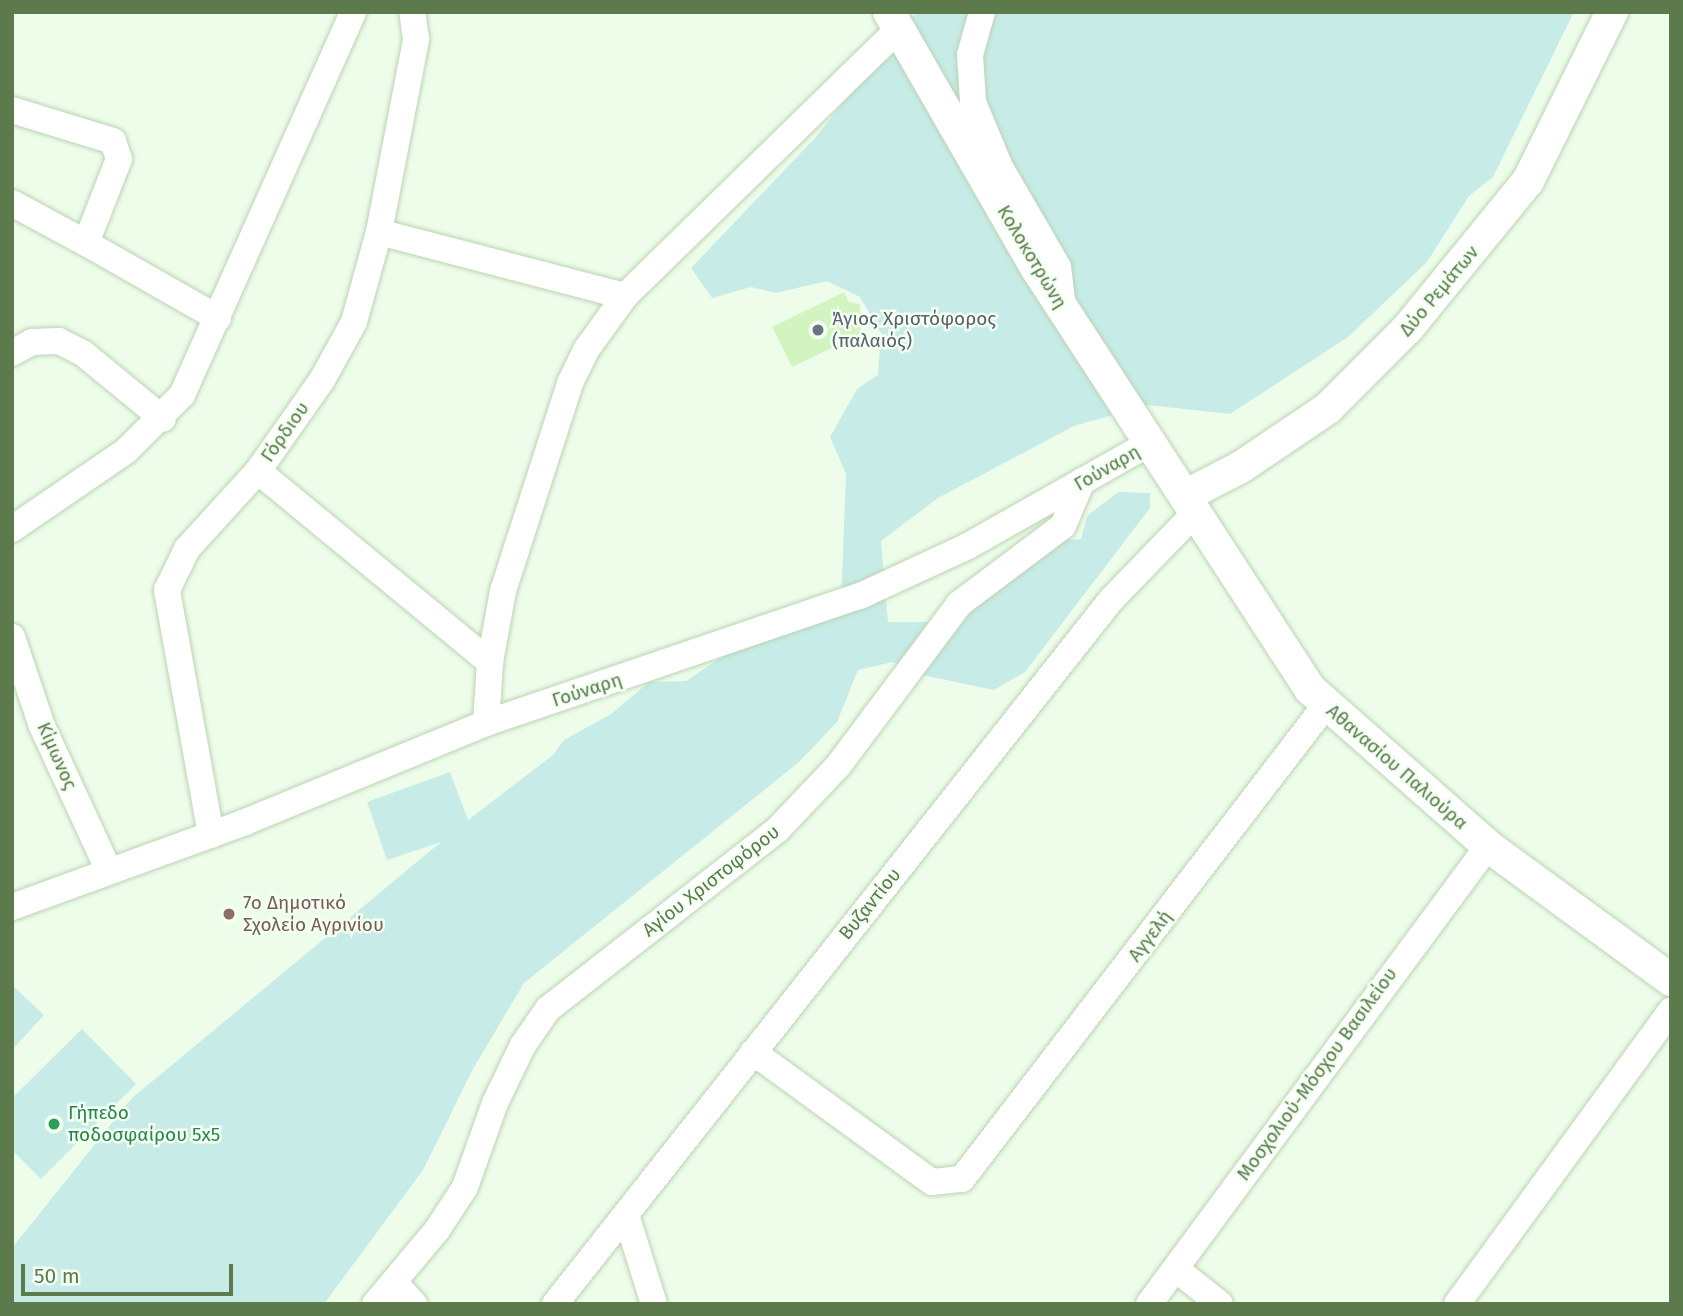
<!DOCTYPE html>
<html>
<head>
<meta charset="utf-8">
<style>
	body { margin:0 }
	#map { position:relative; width:1683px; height:1316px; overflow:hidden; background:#edfdea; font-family:"Fira Sans",sans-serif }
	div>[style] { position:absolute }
	.green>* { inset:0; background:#c7ece7 }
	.building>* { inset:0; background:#d2f4c1 }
	.roads { filter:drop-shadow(0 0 2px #bbd3b2) drop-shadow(0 0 2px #bbd3b2) }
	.minor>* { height:26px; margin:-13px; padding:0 13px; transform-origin:13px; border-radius:13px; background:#fff }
	.tertiary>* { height:32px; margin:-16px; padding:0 16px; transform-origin:16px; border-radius:16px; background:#fff }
	.dots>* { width:19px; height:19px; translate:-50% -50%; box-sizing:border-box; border:4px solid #f3fff2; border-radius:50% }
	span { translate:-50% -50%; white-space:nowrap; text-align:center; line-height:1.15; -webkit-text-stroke:5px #f3fff2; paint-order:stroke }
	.street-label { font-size:19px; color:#5d7a4c }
	.worship-label { font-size:19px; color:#5b616d }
	.left { translate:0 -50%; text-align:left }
	.education-label { font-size:19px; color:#785e54 }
	.leisure-label { font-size:19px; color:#27864d }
	.frame { position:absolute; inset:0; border:14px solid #5d7a4c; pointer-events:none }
	.scale { position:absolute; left:21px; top:1264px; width:212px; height:32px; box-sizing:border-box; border:4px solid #5d7a4c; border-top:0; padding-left:9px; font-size:21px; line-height:24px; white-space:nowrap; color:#5d7a4c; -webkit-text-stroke:5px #f3fff2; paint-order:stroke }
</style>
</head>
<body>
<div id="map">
	<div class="green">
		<div style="clip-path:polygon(921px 12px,970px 14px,988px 33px,997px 12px,1574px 12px,1493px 177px,1469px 196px,1427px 262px,1348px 337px,1230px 414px,1148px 405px,1074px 426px,938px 498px,881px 541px,888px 622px,931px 622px,1055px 541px,1081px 539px,1087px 516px,1118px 492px,1150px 493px,1150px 508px,1025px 672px,994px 690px,927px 676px,893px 662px,858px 670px,837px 722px,799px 762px,524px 983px,473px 1069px,423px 1170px,324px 1304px,12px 1304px,12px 1248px,132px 1098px,441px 842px,387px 860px,367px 802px,450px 772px,468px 820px,553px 755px,564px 740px,611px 714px,649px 682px,686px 681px,750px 638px,841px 604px,846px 474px,830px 437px,857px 389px,878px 375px,881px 333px,860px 297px,827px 281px,776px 293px,751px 287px,712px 298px,691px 268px,815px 138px,856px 86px,902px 46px,908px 18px)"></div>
		<div style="clip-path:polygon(12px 985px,44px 1015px,12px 1050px)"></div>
		<div style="clip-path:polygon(82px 1029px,136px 1084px,41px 1179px,12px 1150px,12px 1098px)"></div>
	</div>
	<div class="building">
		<div style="clip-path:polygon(844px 292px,849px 302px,860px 304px,861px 334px,792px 367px,772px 327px)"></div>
	</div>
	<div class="roads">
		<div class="minor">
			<div style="left:982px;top:12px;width:45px;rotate:105.6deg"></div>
			<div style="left:970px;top:55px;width:47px;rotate:86.3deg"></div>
			<div style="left:973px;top:102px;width:70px;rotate:67.4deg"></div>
			<div style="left:1000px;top:167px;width:116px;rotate:59.9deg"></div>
			<div style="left:1058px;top:267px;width:40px;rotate:82.9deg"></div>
			<div style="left:12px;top:110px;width:106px;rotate:17.1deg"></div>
			<div style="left:113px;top:141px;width:19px;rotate:72deg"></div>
			<div style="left:119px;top:159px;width:90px;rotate:111.4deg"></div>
			<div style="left:86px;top:243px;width:152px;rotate:29.6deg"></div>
			<div style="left:12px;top:203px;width:84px;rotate:28.4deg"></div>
			<div style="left:379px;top:232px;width:254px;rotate:14.6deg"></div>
			<div style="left:12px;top:353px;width:23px;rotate:-29deg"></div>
			<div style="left:32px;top:342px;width:27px;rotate:-2deg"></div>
			<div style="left:59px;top:341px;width:28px;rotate:27deg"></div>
			<div style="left:84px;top:354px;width:102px;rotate:39.4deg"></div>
			<div style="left:258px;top:471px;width:301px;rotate:39.5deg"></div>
			<div style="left:12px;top:529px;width:138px;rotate:-34.4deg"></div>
			<div style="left:126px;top:451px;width:79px;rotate:-45deg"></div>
			<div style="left:182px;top:395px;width:419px;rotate:-65.9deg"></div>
			<div style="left:12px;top:637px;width:94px;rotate:71.4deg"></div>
			<div style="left:42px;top:726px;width:160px;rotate:65.2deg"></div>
			<div style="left:486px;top:723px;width:61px;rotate:-86.2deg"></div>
			<div style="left:490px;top:662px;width:72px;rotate:-79.6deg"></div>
			<div style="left:503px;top:591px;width:219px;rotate:-72.1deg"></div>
			<div style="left:570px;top:383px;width:37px;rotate:-64deg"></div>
			<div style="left:586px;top:350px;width:67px;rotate:-54.2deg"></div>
			<div style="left:625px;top:296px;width:384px;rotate:-44.3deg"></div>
			<div style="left:211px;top:835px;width:249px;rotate:-100.2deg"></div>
			<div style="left:167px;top:590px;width:46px;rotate:-64deg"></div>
			<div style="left:187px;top:549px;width:105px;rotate:-47.7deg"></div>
			<div style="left:258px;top:471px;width:111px;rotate:-54.9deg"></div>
			<div style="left:322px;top:380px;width:66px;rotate:-61.1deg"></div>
			<div style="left:354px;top:322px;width:93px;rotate:-74.5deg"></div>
			<div style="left:379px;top:232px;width:197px;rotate:-79.1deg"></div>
			<div style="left:416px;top:39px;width:27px;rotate:-98deg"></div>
			<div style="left:12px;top:907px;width:248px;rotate:-20deg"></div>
			<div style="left:245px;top:822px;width:261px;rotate:-22.3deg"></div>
			<div style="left:486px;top:723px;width:395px;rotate:-18.8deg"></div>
			<div style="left:860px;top:596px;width:119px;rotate:-24.8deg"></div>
			<div style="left:968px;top:546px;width:207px;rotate:-29.5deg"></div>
			<div style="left:753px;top:1052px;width:221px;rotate:36deg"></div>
			<div style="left:932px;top:1182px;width:30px;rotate:-6deg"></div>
			<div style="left:962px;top:1179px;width:596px;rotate:-52.5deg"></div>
			<div style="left:626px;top:1215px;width:93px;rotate:72.5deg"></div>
			<div style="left:1176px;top:1269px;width:56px;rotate:38.5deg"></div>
			<div style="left:394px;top:1282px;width:30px;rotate:48deg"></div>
			<div style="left:375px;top:1304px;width:97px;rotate:-50deg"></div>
			<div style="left:437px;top:1230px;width:51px;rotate:-56.9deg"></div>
			<div style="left:465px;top:1187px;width:89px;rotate:-70.3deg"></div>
			<div style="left:495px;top:1103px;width:64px;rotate:-64.2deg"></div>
			<div style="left:523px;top:1045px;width:44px;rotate:-55.2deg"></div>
			<div style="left:548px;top:1009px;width:292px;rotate:-38deg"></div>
			<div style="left:778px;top:829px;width:87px;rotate:-46.4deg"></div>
			<div style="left:838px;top:766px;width:202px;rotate:-53.2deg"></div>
			<div style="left:959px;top:604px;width:130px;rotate:-36.9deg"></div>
			<div style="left:1063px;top:526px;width:49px;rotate:-67.1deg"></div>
			<div style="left:555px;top:1304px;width:897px;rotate:-51.7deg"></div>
			<div style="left:1111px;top:600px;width:121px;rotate:-46deg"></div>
			<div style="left:1149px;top:1304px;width:570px;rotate:-53.49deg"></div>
			<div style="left:1457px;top:1304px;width:363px;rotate:-53.9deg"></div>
		</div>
		<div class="tertiary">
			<div style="left:889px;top:12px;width:297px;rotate:60.1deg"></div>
			<div style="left:1037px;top:269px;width:501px;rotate:56.98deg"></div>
			<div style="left:1310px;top:689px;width:237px;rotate:41.4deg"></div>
			<div style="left:1488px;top:846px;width:227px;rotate:36.2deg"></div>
			<div style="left:1185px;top:496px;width:63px;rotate:-27.4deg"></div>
			<div style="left:1241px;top:467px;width:105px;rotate:-34.1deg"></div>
			<div style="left:1328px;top:408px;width:113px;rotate:-45deg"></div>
			<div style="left:1408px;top:328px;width:190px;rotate:-50.8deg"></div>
			<div style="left:1528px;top:181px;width:189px;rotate:-63.6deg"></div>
		</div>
	</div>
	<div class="dots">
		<div style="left:818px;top:330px;background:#6b7280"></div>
		<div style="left:229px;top:914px;background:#8d6e63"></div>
		<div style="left:54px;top:1124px;background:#2e9e5b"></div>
	</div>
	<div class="street-label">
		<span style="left:1032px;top:257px;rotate:59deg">Κολοκοτρώνη</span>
		<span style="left:1439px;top:291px;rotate:-50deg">Δύο Ρεμάτων</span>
		<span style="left:285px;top:432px;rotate:-55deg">Γόρδιου</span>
		<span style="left:1107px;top:468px;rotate:-30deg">Γούναρη</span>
		<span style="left:587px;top:690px;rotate:-18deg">Γούναρη</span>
		<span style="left:57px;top:756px;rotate:66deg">Κίμωνος</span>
		<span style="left:1397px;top:767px;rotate:41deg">Αθανασίου Παλιούρα</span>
		<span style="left:711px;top:881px;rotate:-38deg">Αγίου Χριστοφόρου</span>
		<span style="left:870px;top:904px;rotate:-51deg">Βυζαντίου</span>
		<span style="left:1150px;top:936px;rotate:-53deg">Αγγελή</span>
		<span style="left:1317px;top:1074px;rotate:-54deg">Mοσχολιού-Μόσχου Βασιλείου</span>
	</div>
	<div class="worship-label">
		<span class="left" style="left:832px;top:330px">Άγιος Χριστόφορος<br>(παλαιός)</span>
	</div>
	<div class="education-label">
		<span class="left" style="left:243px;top:914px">7ο Δημοτικό<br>Σχολείο Αγρινίου</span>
	</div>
	<div class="leisure-label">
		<span class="left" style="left:68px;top:1124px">Γήπεδο<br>ποδοσφαίρου 5x5</span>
	</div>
	<div class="frame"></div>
	<div class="scale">50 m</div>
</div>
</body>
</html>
